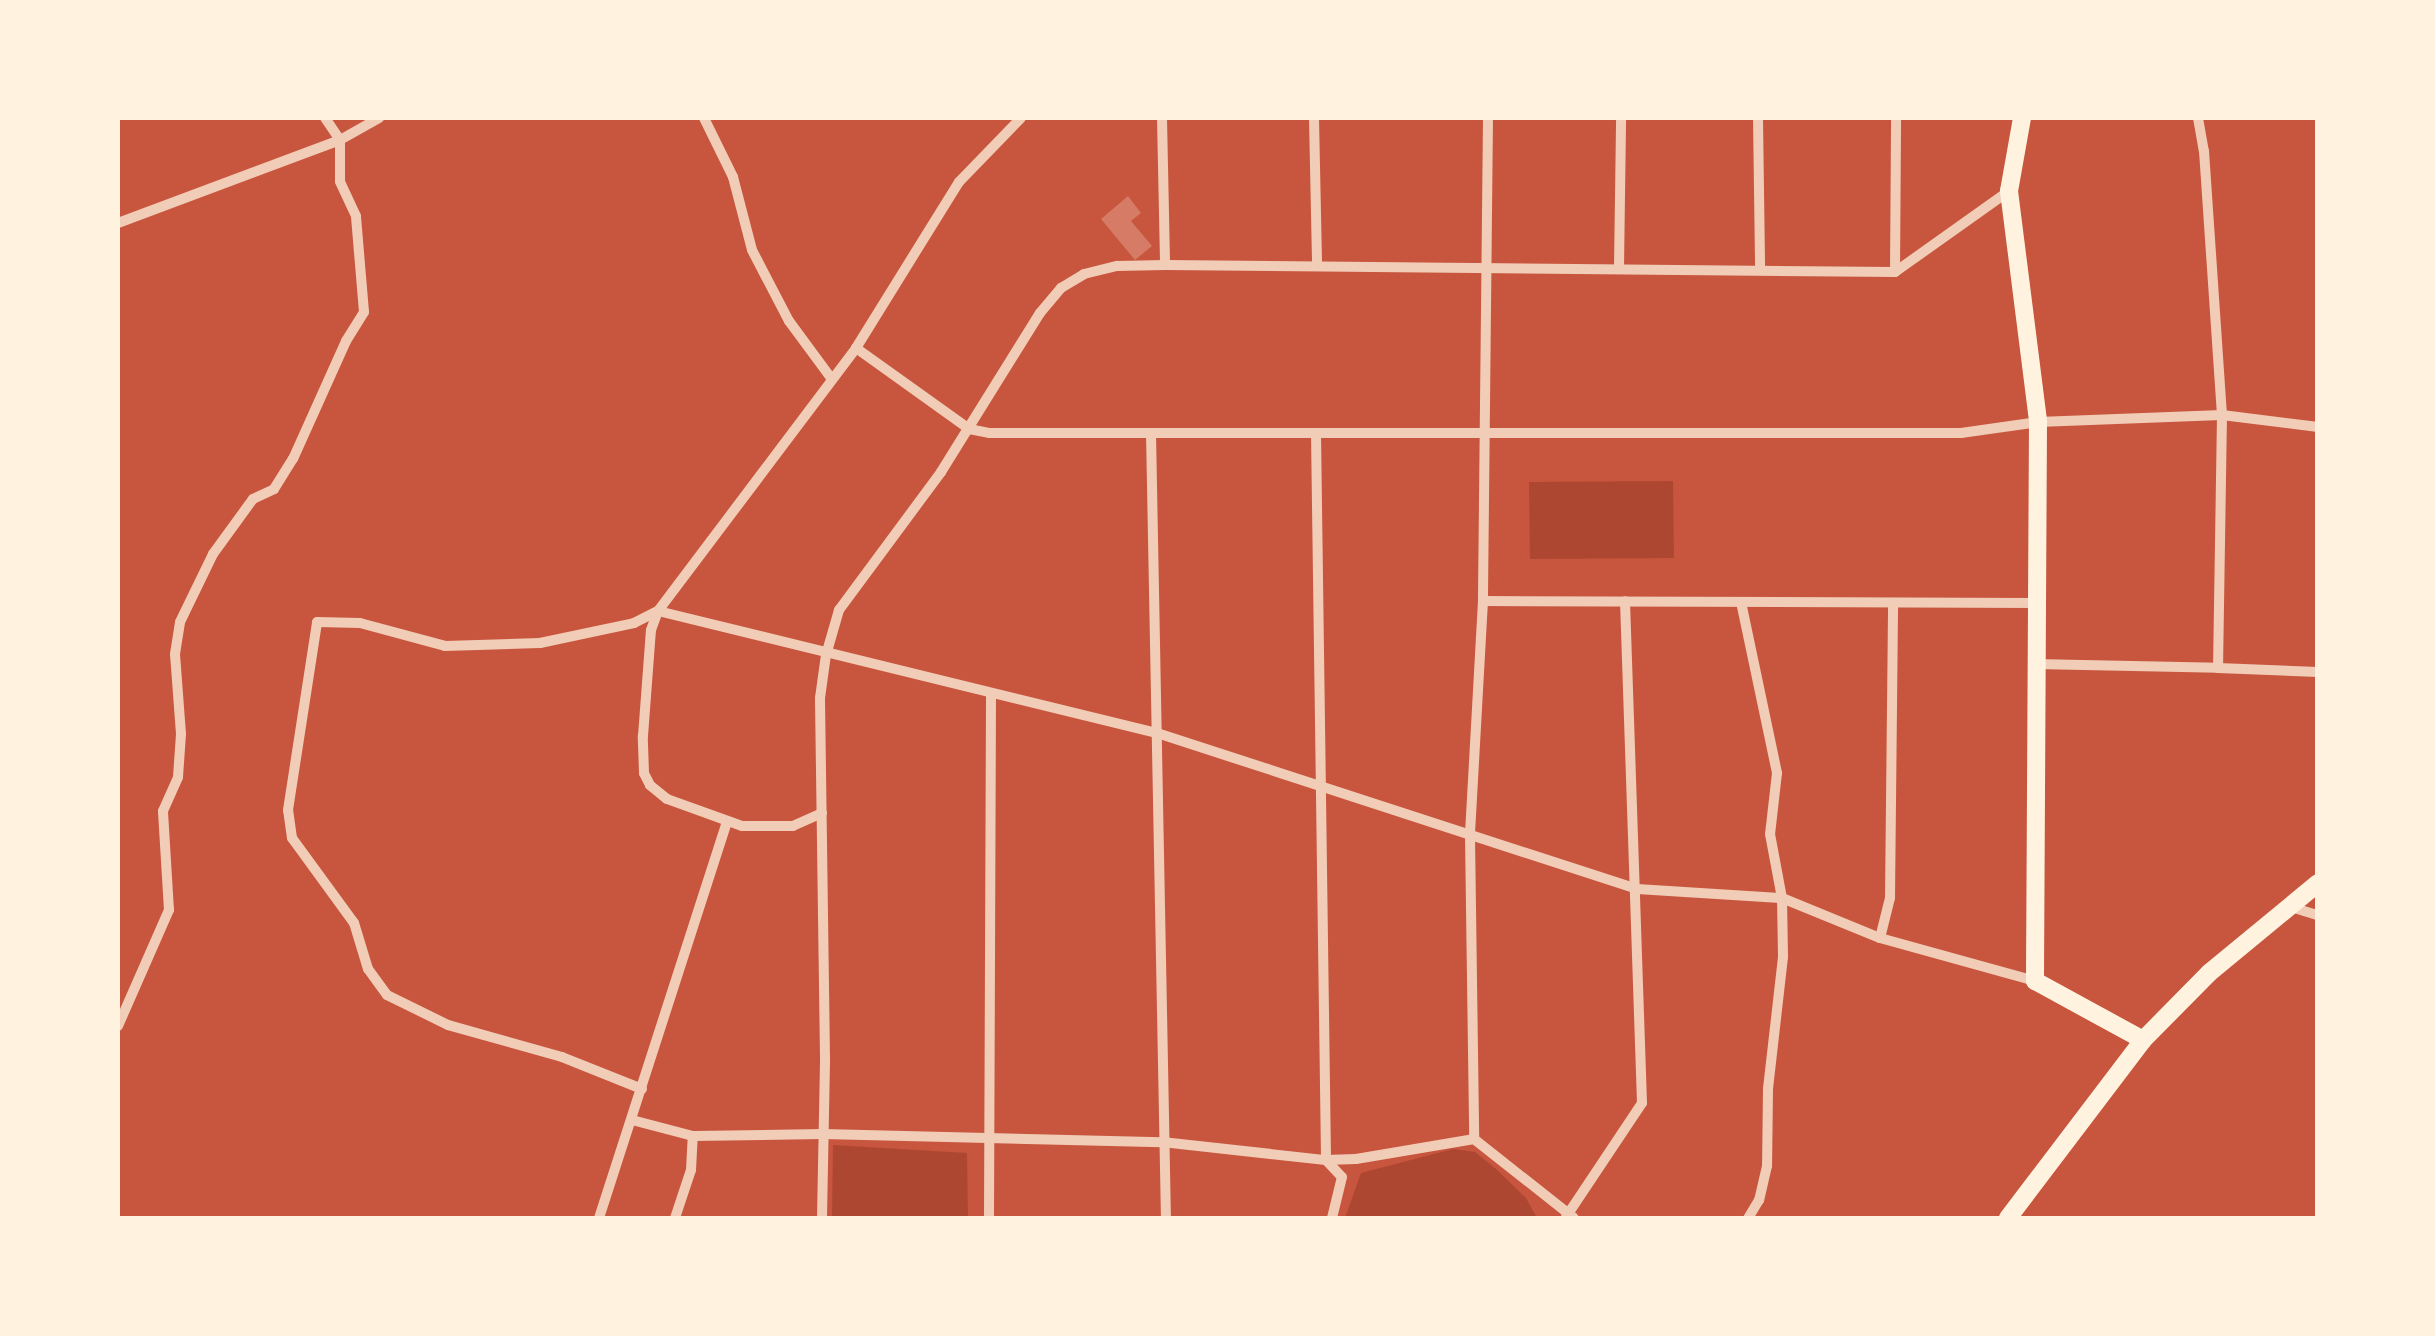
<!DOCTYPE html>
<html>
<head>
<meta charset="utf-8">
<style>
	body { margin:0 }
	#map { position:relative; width:2435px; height:1336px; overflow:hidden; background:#c8553d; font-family:Helvetica,sans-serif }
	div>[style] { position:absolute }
	.green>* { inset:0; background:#ae4732 }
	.building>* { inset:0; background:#d67c66 }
	.minor>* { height:10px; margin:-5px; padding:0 5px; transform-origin:5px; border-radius:5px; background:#f1ccb7 }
	.secondary>* { height:18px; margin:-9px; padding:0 9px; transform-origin:9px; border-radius:9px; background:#fff3e0 }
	span { translate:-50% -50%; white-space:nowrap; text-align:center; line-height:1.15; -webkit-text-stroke:8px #fff3e0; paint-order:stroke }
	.frame { position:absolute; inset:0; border:120px solid #fff3e0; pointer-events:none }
</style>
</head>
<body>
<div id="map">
	<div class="green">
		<div style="clip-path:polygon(1673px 481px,1674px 558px,1530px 559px,1529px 482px)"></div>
		<div style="clip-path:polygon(833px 1145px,967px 1153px,968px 1218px,832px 1218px)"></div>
		<div style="clip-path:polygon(1453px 1149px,1475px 1152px,1496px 1169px,1526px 1198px,1537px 1218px,1345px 1218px,1361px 1173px)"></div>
	</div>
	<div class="building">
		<div style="clip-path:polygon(1128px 196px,1141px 213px,1131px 221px,1152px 246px,1135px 260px,1101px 219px)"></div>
	</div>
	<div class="minor">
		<div style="left:704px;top:118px;width:66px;rotate:63.8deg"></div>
		<div style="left:733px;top:177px;width:75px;rotate:75.4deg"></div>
		<div style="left:752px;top:250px;width:80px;rotate:62.5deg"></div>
		<div style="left:789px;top:321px;width:71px;rotate:53.6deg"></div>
		<div style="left:1162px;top:118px;width:147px;rotate:88.8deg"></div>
		<div style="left:1314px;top:118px;width:146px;rotate:88.8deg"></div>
		<div style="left:1488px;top:118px;width:483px;rotate:90.6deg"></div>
		<div style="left:1483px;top:601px;width:235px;rotate:93.2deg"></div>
		<div style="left:1470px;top:836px;width:303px;rotate:89.2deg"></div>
		<div style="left:1474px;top:1139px;width:127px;rotate:38.3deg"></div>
		<div style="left:1758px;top:118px;width:152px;rotate:89.2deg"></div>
		<div style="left:2198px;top:118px;width:34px;rotate:80deg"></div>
		<div style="left:2204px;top:151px;width:265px;rotate:86.1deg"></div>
		<div style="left:2222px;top:415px;width:253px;rotate:90.9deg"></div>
		<div style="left:2218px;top:668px;width:100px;rotate:2.3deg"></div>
		<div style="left:118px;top:223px;width:237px;rotate:-20.5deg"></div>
		<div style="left:340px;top:140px;width:45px;rotate:-29.4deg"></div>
		<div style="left:1619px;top:268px;width:150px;rotate:-89.2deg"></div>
		<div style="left:1895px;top:272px;width:154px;rotate:-89.6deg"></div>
		<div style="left:856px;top:348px;width:139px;rotate:35.6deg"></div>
		<div style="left:969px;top:429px;width:20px;rotate:11deg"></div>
		<div style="left:989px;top:433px;width:972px"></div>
		<div style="left:1961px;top:433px;width:78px;rotate:-8.1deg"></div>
		<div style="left:2038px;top:422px;width:184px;rotate:-2.2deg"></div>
		<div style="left:2222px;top:415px;width:97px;rotate:7.1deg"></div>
		<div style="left:1151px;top:433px;width:785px;rotate:88.91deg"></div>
		<div style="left:1316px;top:433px;width:727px;rotate:89.21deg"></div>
		<div style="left:1326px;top:1160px;width:23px;rotate:47deg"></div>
		<div style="left:1342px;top:1177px;width:42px;rotate:103.7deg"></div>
		<div style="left:1483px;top:601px;width:551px;rotate:0.21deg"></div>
		<div style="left:1741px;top:602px;width:175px;rotate:78.1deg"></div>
		<div style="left:1777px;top:773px;width:61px;rotate:96.5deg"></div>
		<div style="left:1770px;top:834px;width:65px;rotate:79.4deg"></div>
		<div style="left:1782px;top:898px;width:59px;rotate:89deg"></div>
		<div style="left:1783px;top:957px;width:133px;rotate:96.5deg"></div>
		<div style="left:1768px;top:1089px;width:77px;rotate:90.7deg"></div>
		<div style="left:1767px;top:1166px;width:35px;rotate:103deg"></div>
		<div style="left:1759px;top:1200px;width:21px;rotate:121deg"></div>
		<div style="left:2034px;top:664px;width:184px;rotate:1.2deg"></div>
		<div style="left:822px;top:813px;width:32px;rotate:156deg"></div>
		<div style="left:793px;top:826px;width:51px;rotate:180deg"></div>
		<div style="left:742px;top:826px;width:80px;rotate:-160.2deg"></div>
		<div style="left:667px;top:799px;width:22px;rotate:-141deg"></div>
		<div style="left:650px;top:785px;width:13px;rotate:-117deg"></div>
		<div style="left:644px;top:773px;width:37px;rotate:-92deg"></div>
		<div style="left:643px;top:736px;width:106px;rotate:-85.7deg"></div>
		<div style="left:651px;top:630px;width:20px;rotate:-70deg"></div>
		<div style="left:658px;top:611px;width:514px;rotate:13.74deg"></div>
		<div style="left:1157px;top:733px;width:505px;rotate:18deg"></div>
		<div style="left:1637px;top:889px;width:145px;rotate:3.6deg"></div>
		<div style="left:1782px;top:898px;width:106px;rotate:22.2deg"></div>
		<div style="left:1880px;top:938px;width:161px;rotate:15.5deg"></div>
		<div style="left:2291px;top:907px;width:28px;rotate:17deg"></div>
		<div style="left:1880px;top:938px;width:41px;rotate:-76deg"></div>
		<div style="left:1890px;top:898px;width:294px;rotate:-89.4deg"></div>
		<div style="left:118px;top:1026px;width:127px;rotate:-66.3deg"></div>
		<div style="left:169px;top:910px;width:99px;rotate:-93.5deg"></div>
		<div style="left:163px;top:811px;width:37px;rotate:-66deg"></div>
		<div style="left:178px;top:777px;width:43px;rotate:-86deg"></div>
		<div style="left:181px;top:734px;width:80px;rotate:-94.3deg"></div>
		<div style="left:175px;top:654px;width:32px;rotate:-81deg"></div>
		<div style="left:180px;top:622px;width:76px;rotate:-64.1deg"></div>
		<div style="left:213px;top:554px;width:68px;rotate:-54deg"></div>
		<div style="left:253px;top:499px;width:23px;rotate:-25deg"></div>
		<div style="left:274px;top:489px;width:36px;rotate:-58deg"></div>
		<div style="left:293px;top:459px;width:129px;rotate:-65.8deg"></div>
		<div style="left:346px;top:341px;width:34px;rotate:-58deg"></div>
		<div style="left:364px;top:312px;width:96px;rotate:-94.8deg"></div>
		<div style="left:356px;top:216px;width:38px;rotate:-115deg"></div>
		<div style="left:340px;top:181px;width:41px;rotate:-90deg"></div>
		<div style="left:340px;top:140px;width:27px;rotate:-124deg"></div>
		<div style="left:642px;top:1089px;width:86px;rotate:-158.2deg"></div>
		<div style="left:562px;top:1057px;width:118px;rotate:-164.3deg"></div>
		<div style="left:448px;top:1025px;width:68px;rotate:-153.8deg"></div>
		<div style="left:387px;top:995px;width:32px;rotate:-126deg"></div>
		<div style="left:368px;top:969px;width:48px;rotate:-106.9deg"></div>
		<div style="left:354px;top:923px;width:105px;rotate:-126.1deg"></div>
		<div style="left:292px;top:838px;width:28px;rotate:-98deg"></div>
		<div style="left:288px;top:810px;width:190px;rotate:-81.2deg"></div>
		<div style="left:317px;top:622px;width:43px;rotate:1.3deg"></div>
		<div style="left:360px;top:623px;width:88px;rotate:15.1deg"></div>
		<div style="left:445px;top:646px;width:95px;rotate:-1.8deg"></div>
		<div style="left:540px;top:643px;width:96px;rotate:-12deg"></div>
		<div style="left:634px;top:623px;width:27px;rotate:-27deg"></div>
		<div style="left:658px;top:611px;width:329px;rotate:-53deg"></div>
		<div style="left:856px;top:348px;width:195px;rotate:-58.2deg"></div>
		<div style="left:959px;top:182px;width:89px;rotate:-45.9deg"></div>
		<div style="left:632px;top:1120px;width:63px;rotate:14.7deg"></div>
		<div style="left:693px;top:1136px;width:130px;rotate:-0.9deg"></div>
		<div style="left:823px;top:1134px;width:339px;rotate:1.4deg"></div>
		<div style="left:1162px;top:1142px;width:165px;rotate:6.3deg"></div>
		<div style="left:1326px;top:1160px;width:30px;rotate:-2deg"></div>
		<div style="left:1356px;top:1159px;width:120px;rotate:-9.6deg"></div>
		<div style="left:1566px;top:1217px;width:137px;rotate:-56.3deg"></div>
		<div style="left:1642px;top:1103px;width:502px;rotate:-91.94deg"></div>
		<div style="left:599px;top:1218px;width:416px;rotate:-72.1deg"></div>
		<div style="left:675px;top:1218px;width:51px;rotate:-71.6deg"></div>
		<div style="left:691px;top:1170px;width:34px;rotate:-87deg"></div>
		<div style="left:822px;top:1218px;width:160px;rotate:-88.9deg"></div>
		<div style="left:825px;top:1058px;width:360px;rotate:-90.8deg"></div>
		<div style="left:820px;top:698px;width:43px;rotate:-82.1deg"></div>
		<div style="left:826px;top:655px;width:47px;rotate:-73.9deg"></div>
		<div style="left:839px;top:610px;width:172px;rotate:-53.5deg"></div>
		<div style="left:941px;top:472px;width:187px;rotate:-58.1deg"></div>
		<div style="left:1040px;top:313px;width:33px;rotate:-50deg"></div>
		<div style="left:1061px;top:288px;width:27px;rotate:-31deg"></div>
		<div style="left:1084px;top:274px;width:34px;rotate:-14deg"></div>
		<div style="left:1117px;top:266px;width:48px;rotate:-1.2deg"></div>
		<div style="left:1165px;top:265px;width:730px;rotate:0.55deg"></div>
		<div style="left:1895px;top:272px;width:140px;rotate:-35.4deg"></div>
		<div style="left:989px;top:1218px;width:523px;rotate:-89.78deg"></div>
	</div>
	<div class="secondary">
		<div style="left:2022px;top:118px;width:74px;rotate:100.1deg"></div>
		<div style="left:2009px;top:191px;width:233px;rotate:82.8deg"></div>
		<div style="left:2038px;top:422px;width:559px;rotate:90.31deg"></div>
		<div style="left:2035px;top:981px;width:123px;rotate:28.6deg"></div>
		<div style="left:2008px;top:1218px;width:223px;rotate:-52.8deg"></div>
		<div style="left:2143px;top:1040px;width:94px;rotate:-45.4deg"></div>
		<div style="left:2209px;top:973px;width:141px;rotate:-39.5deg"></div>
	</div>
	<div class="frame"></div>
</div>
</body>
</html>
